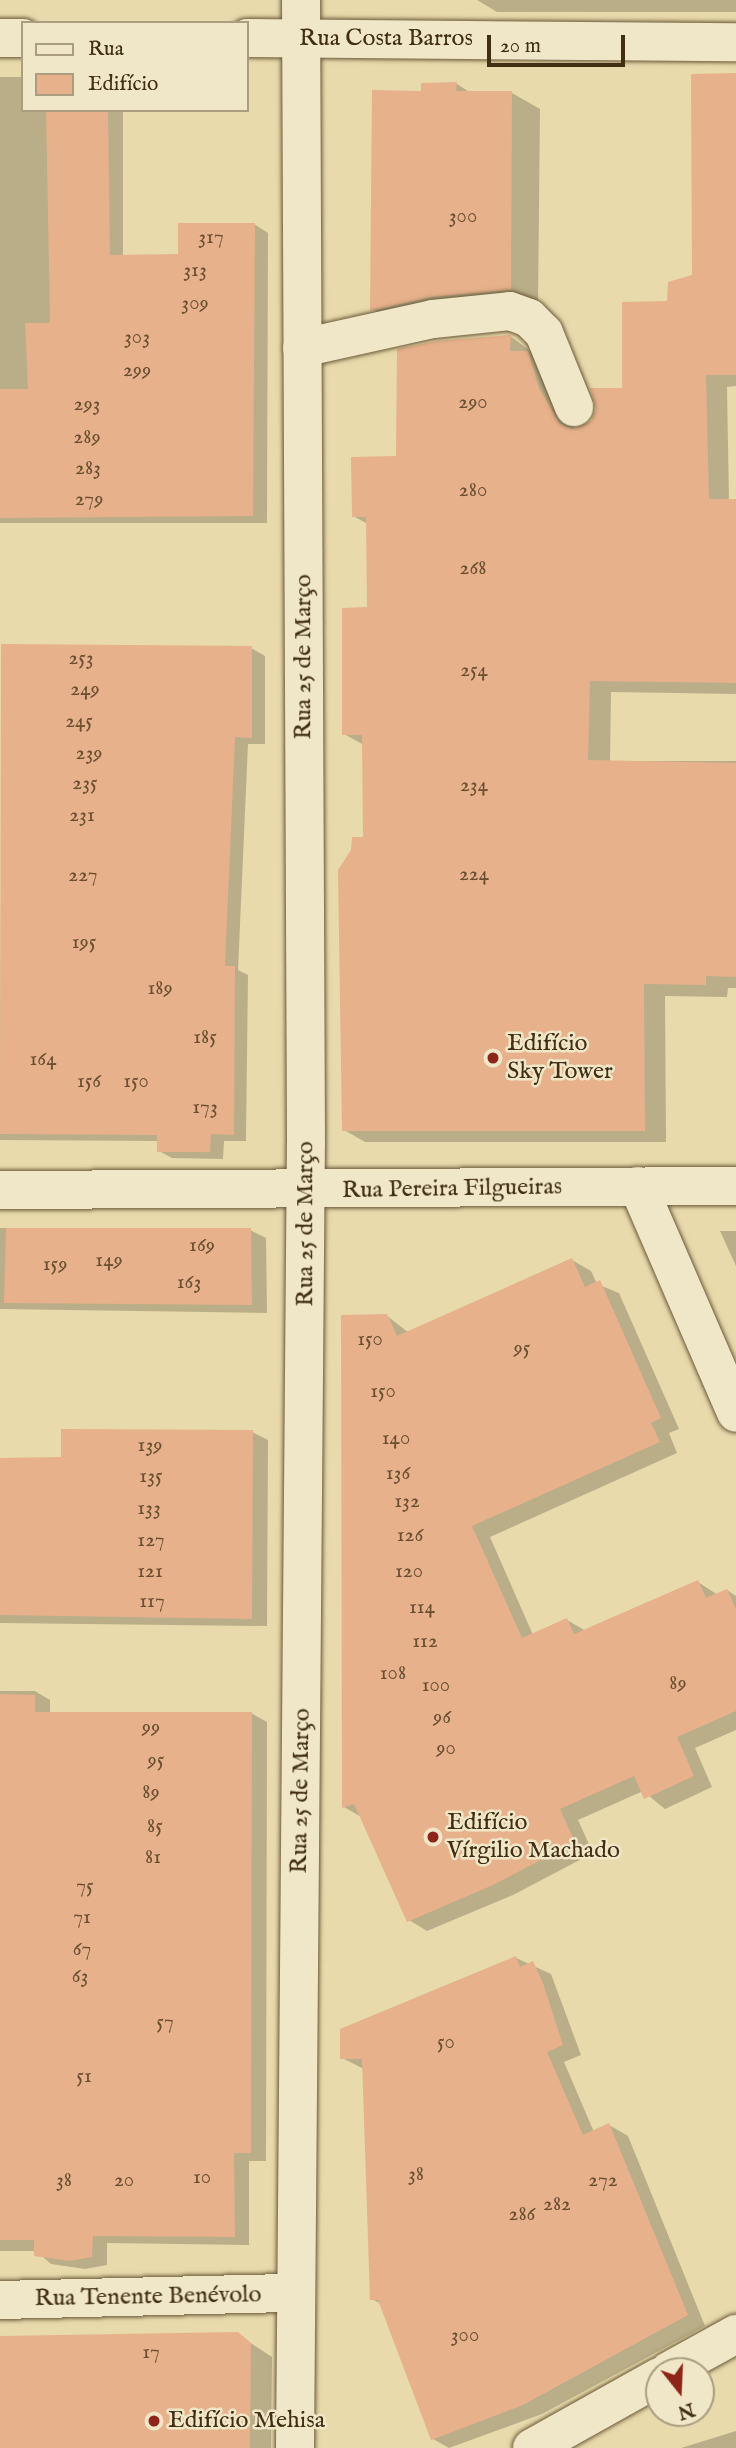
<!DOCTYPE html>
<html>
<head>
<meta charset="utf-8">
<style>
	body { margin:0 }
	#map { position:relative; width:736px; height:2448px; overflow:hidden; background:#e8daab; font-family:"IM FELL English",serif }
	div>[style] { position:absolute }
	.shadow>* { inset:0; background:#0003 }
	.building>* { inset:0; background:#e6b18b }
	.roads { filter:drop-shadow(0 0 2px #6b5939) drop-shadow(0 0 2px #6b5939) }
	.minor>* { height:38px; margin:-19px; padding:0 19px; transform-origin:19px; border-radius:19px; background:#f0e7c8 }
	.dots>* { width:19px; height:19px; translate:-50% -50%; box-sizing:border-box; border:4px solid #f0e7c8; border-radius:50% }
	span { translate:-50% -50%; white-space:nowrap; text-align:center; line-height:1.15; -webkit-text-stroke:5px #f0e7c8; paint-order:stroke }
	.number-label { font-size:21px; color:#6a4f31 }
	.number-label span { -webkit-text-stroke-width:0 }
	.street-label { font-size:24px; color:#412e13 }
	.poi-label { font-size:24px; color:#412e13 }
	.left { translate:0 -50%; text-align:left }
	.legend { position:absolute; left:21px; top:21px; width:228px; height:91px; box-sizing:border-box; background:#f0e7c8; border:2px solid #aa9d80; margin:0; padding:9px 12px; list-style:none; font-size:21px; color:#412e13 }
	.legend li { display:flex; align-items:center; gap:14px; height:35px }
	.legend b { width:35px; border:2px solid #aa9d80 }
	.north { position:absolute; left:645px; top:2357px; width:70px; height:70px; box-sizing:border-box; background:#f0e7c8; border:2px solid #aa9d80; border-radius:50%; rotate:162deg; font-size:19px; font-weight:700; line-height:28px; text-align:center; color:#412e13 }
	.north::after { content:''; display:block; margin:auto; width:24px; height:32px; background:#8f2418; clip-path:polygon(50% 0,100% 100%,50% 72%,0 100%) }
	.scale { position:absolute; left:487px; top:35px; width:138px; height:32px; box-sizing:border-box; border:4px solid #412e13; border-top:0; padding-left:9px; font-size:21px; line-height:24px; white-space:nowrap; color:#412e13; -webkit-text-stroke:5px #f0e7c8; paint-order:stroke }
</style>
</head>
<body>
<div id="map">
	<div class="shadow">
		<div style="clip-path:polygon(477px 0,736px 0,736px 12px,497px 12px)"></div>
		<div style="clip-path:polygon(736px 75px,736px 386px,727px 387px,729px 501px,736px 501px,736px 694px,611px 692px,610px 761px,736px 761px,736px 988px,728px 988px,727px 997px,665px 996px,666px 1142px,365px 1142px,344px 1130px,365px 838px,364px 745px,344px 734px,368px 609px,368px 524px,353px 516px,398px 458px,510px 336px,549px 365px,561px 402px,576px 429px,592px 422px,624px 390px,669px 303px,694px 277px)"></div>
		<div style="clip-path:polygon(0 77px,23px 77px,23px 110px,123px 110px,123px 257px,180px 256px,254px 224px,268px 233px,267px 523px,0 523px)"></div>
		<div style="clip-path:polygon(457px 84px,471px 93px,512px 93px,540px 109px,538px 305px,400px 326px,372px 309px,423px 93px)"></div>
		<div style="clip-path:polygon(2px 645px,251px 648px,265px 656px,265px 744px,248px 744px,238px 970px,248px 975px,246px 1141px,224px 1141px,223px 1159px,172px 1158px,159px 1151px,159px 1141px,0 1140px)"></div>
		<div style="clip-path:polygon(0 1228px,250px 1230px,266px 1238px,267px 1313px,0 1309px)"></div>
		<div style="clip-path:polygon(720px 1231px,736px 1231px,736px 1266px)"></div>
		<div style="clip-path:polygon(572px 1260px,591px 1271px,597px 1284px,619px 1293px,679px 1429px,669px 1433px,677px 1453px,490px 1537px,533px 1635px,567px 1620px,586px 1631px,698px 1582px,718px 1595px,727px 1590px,736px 1596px,736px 1730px,695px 1748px,712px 1787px,665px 1809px,643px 1791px,578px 1820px,593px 1853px,513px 1895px,427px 1931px,409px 1920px,363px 1818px,344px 1807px,386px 1315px,409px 1333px)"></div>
		<div style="clip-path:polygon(252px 1432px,268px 1440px,267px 1626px,0 1623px,0 1459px,63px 1459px)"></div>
		<div style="clip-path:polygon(0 1691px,35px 1691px,50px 1700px,50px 1713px,251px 1713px,267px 1722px,266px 2161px,249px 2161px,249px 2245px,107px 2243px,107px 2265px,85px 2269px,51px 2264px,36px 2251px,0 2251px)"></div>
		<div style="clip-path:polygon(516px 1958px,551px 1974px,581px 2055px,564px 2062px,594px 2132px,609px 2125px,628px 2136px,705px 2326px,542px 2414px,449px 2448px,433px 2439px,381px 2304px,372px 2299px,364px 2069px,342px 2058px)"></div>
		<div style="clip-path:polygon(237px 2334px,272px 2357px,271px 2448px,0 2448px,0 2338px)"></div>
		<div style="clip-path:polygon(736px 2431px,736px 2448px,681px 2448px)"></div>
	</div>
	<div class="building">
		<div style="clip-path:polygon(736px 73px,736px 375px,706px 375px,709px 499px,736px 499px,736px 683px,590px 681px,588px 760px,736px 763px,736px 977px,706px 976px,706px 985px,644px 984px,645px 1131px,342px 1131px,338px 870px,351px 850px,352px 837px,363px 837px,362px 735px,342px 735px,342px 608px,367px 607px,366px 517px,352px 517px,351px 457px,396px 456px,397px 349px,437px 341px,511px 335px,510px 351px,528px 351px,539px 388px,560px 424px,572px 429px,591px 421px,596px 409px,590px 388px,622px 388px,622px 302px,667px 301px,668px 282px,692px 275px,691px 74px)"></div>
		<div style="clip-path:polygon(457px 82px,456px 91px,512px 91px,511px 290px,431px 297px,370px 311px,372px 90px,421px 91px,421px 83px)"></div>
		<div style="clip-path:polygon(46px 110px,108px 110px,110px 255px,178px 254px,178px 223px,255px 223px,253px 516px,0 518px,0 389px,28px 389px,25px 323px,50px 323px)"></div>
		<div style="clip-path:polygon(1px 644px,252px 646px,252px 738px,235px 737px,225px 966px,235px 966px,234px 1135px,211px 1134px,210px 1152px,157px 1152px,157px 1135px,0 1134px)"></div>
		<div style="clip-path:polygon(6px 1228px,251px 1228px,252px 1305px,4px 1303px)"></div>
		<div style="clip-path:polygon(572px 1258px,585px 1287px,600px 1280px,661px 1418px,651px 1423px,660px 1442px,472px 1526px,522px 1638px,567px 1618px,574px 1634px,698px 1580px,706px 1598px,727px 1589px,736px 1609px,736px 1711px,677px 1737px,694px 1776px,644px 1799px,634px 1776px,560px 1809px,575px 1842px,493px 1885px,407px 1922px,354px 1804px,342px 1808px,341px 1315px,387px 1314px,397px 1336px)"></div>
		<div style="clip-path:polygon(61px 1429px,253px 1430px,252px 1619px,0 1615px,0 1458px,61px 1457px)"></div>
		<div style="clip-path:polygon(0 1694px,35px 1695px,35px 1712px,252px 1712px,251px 2153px,234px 2153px,235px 2237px,93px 2236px,92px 2257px,69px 2261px,34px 2256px,34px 2240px,0 2240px)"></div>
		<div style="clip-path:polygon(516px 1956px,520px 1967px,533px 1961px,543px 1983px,563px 2045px,547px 2052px,583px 2135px,609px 2123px,688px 2315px,523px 2405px,431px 2440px,378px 2300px,370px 2300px,362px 2059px,340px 2059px,340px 2029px)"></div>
		<div style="clip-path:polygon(238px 2332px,251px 2343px,250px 2448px,0 2448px,0 2336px)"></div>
	</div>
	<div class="roads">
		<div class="minor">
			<div style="left:0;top:38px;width:23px"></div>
			<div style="left:247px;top:38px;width:489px;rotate:0.5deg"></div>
			<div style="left:302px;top:348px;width:134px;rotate:-12.5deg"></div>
			<div style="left:433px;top:319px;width:77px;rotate:-5.9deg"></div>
			<div style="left:510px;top:311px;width:20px;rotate:20deg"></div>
			<div style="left:529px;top:318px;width:21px;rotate:45deg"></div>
			<div style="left:544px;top:333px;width:80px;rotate:67.9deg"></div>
			<div style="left:638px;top:1186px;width:247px;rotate:66.6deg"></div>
			<div style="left:0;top:1190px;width:736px;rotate:-0.31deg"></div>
			<div style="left:0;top:2300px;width:296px;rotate:-1.4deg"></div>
			<div style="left:669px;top:2371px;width:77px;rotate:-28.9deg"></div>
			<div style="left:295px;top:2448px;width:1305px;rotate:-89.52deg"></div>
			<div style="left:306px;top:1143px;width:1143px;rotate:-90.25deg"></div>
			<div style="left:532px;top:2448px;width:145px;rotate:-29.2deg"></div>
		</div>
	</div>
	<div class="dots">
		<div style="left:493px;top:1058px;background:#8f2418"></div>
		<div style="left:433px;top:1837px;background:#8f2418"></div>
		<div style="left:154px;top:2421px;background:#8f2418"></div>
	</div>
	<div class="number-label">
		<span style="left:463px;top:217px">300</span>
		<span style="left:211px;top:238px">317</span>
		<span style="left:195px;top:271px">313</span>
		<span style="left:195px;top:304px">309</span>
		<span style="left:137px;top:338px">303</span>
		<span style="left:137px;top:371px">299</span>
		<span style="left:473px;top:403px">290</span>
		<span style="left:87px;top:405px">293</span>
		<span style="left:87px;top:438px">289</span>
		<span style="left:88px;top:469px">283</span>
		<span style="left:473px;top:491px">280</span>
		<span style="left:89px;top:500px">279</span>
		<span style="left:473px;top:569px">268</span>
		<span style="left:81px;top:659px">253</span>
		<span style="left:474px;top:671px">254</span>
		<span style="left:85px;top:690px">249</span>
		<span style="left:79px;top:722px">245</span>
		<span style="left:89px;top:754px">239</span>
		<span style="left:85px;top:784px">235</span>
		<span style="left:474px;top:786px">234</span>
		<span style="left:82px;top:816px">231</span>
		<span style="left:474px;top:875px">224</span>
		<span style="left:83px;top:876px">227</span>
		<span style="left:84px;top:943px">195</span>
		<span style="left:160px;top:989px">189</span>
		<span style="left:205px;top:1038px">185</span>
		<span style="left:43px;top:1060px">164</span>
		<span style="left:89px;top:1082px">156</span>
		<span style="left:136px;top:1082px">150</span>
		<span style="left:205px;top:1108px">173</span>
		<span style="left:202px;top:1246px">169</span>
		<span style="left:109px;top:1261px">149</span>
		<span style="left:55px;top:1265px">159</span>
		<span style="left:189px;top:1283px">163</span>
		<span style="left:370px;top:1340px">150</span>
		<span style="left:522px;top:1349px">95</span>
		<span style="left:383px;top:1392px">150</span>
		<span style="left:396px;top:1439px">140</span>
		<span style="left:150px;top:1446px">139</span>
		<span style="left:398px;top:1474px">136</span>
		<span style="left:151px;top:1477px">135</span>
		<span style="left:407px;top:1502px">132</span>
		<span style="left:149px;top:1509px">133</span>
		<span style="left:410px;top:1536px">126</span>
		<span style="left:151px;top:1541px">127</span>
		<span style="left:150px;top:1572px">121</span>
		<span style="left:409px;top:1572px">120</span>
		<span style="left:152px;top:1602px">117</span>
		<span style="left:422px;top:1608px">114</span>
		<span style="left:425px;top:1642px">112</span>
		<span style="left:393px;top:1674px">108</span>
		<span style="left:678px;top:1684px">89</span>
		<span style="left:436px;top:1686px">100</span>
		<span style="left:442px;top:1718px">96</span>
		<span style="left:151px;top:1728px">99</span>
		<span style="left:446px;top:1749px">90</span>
		<span style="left:156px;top:1761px">95</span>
		<span style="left:151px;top:1793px">89</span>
		<span style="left:155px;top:1827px">85</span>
		<span style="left:153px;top:1858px">81</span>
		<span style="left:85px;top:1887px">75</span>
		<span style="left:82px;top:1918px">71</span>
		<span style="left:82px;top:1950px">67</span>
		<span style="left:80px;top:1977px">63</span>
		<span style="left:165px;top:2023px">57</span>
		<span style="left:446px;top:2043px">50</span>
		<span style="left:84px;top:2077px">51</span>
		<span style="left:416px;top:2175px">38</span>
		<span style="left:202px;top:2178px">10</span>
		<span style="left:64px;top:2181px">38</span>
		<span style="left:124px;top:2181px">20</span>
		<span style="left:603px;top:2181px">272</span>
		<span style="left:557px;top:2205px">282</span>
		<span style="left:522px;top:2215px">286</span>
		<span style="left:465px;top:2336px">300</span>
		<span style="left:151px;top:2353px">17</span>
	</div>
	<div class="street-label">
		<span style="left:386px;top:39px">Rua Costa Barros</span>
		<span style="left:304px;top:657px;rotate:-90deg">Rua 25 de Março</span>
		<span style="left:452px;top:1189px;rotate:-1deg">Rua Pereira Filgueiras</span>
		<span style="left:306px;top:1224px;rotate:-90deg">Rua 25 de Março</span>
		<span style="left:301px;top:1791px;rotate:-89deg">Rua 25 de Março</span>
		<span style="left:148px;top:2297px;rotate:-1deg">Rua Tenente Benévolo</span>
	</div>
	<div class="poi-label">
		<span class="left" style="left:507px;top:1058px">Edifício<br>Sky Tower</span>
		<span class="left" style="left:447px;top:1837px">Edifício<br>Vírgilio Machado</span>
		<span class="left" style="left:168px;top:2421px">Edifício Mehisa</span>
	</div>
	<ul class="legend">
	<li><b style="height:9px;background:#f0e7c8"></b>Rua</li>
	<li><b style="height:19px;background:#e6b18b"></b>Edifício</li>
	</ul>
	<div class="north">N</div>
	<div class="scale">20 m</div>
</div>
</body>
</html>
